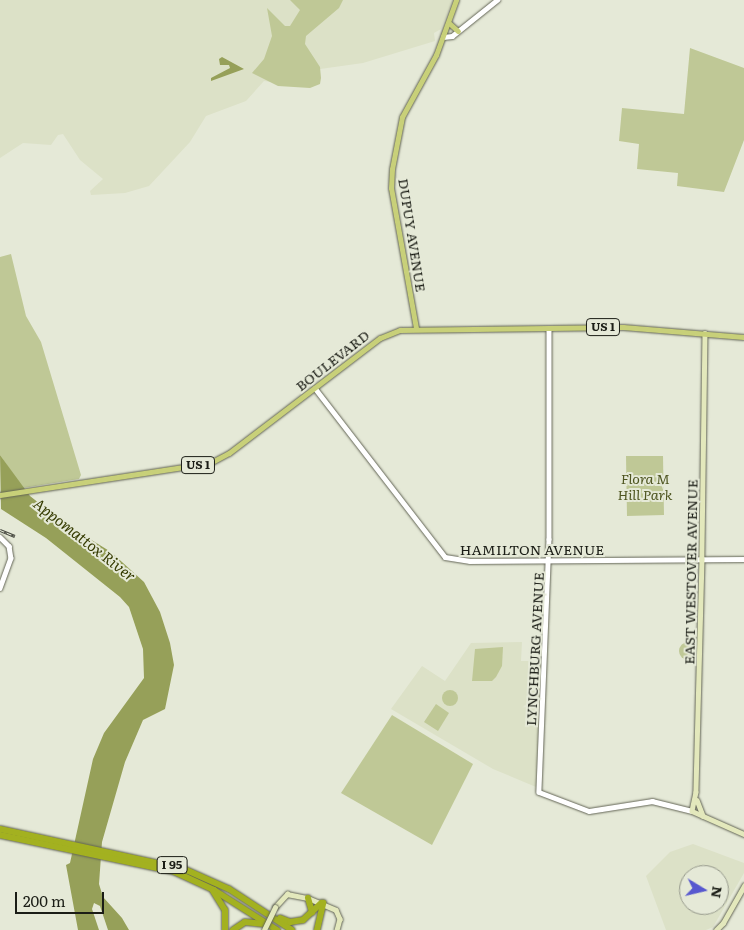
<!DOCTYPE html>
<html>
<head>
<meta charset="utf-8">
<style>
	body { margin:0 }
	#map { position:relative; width:744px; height:930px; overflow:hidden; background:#e5e9d7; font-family:Literata,serif }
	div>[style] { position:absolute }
	.built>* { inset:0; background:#dce1c7 }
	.green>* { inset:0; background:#bfc896 }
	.round { border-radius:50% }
	.water>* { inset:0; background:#96a059 }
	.roads { filter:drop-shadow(0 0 1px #636556) drop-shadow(0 0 1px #636556) }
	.tertiary>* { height:4.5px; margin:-2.25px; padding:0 2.25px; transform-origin:2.25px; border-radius:2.25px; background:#fff }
	.secondary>* { height:4.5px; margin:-2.25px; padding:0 2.25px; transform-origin:2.25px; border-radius:2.25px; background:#e3e8bc }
	.primary>* { height:5px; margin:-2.5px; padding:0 2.5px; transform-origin:2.5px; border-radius:2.5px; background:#c8d079 }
	.motorway>* { height:6px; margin:-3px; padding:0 3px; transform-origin:3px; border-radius:3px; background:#a3b120 }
	.rail>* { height:3px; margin-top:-1.5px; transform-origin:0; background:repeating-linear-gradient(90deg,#e5e9d7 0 4px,#474940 0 8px); box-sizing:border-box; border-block:1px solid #474940 }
	.bridges { filter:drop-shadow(0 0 1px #636556) drop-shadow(0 0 1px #636556) }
	.secondary-bridge>* { height:4.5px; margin:-2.25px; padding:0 2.25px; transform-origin:2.25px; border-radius:2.25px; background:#e3e8bc }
	span { translate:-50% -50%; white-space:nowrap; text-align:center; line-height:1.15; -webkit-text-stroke:4px #e5e9d7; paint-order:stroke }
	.shield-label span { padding:1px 4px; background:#e5e9d7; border:1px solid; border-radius:4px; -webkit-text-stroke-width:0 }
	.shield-label { font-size:12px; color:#1b1d16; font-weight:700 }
	.street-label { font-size:14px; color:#1b1d16 }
	.park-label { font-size:14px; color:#4e5520; font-style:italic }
	.water-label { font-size:15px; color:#353b01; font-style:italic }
	.north { position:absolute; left:679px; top:865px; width:50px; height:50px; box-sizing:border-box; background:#e5e9d7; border:1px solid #94978a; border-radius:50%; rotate:99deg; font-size:14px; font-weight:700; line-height:20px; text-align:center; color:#1b1d16 }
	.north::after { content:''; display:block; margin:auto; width:18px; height:22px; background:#5758cf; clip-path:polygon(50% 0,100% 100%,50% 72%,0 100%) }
	.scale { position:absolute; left:15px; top:892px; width:89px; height:22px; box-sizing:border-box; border:2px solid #1b1d16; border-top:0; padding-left:6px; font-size:15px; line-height:18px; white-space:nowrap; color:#1b1d16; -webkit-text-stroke:4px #e5e9d7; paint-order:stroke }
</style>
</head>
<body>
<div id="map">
	<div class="built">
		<div style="clip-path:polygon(0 0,453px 0,441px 29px,434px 33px,435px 41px,363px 63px,313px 70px,286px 84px,264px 81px,246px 101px,206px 116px,190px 142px,149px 186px,125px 193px,91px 195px,90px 191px,103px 179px,80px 160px,63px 134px,58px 135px,51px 145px,23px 143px,0 158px)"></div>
		<div style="clip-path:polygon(522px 642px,521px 661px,542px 661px,536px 787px,493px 769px,391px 709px,422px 666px,445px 681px,471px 643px)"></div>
		<div style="clip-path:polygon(evenodd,693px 844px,744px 863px,744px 873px,713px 927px,706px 930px,666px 930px,646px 876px,670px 852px,693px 844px,689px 875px,719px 875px,719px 905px,689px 905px,689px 875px)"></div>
	</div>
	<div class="green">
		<div style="clip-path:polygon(290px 0,343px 0,339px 8px,306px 36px,305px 44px,320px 67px,321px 78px,320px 84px,310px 88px,278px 86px,252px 73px,264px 59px,272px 36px,267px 8px,285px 26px,290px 26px,300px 10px)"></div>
		<div style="clip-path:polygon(690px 48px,744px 68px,744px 140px,724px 192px,677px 186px,678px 173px,637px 169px,639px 144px,619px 141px,622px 108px,684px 114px)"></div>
		<div style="clip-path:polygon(11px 254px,26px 316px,41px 342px,81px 475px,79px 479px,23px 488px,0 455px,0 257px)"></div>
		<div style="clip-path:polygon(626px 456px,663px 456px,664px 515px,627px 516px)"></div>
		<div class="round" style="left:679px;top:642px;width:18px;height:18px"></div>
		<div style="clip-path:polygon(503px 647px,502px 666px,496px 677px,492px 681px,472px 681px,475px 649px)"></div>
		<div class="round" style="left:442px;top:690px;width:16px;height:16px"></div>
		<div style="clip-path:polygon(436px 704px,449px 713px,438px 731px,424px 722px)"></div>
		<div style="clip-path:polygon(392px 715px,473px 764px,432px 845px,341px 793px)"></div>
	</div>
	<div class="water">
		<div style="clip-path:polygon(222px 57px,244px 69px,211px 81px,211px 78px,230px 68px,229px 65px,220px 65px,219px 59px)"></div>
		<div style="clip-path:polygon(0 455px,30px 496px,64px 523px,111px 552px,144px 582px,160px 612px,170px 643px,174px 665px,165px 709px,143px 720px,125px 762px,102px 842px,99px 884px,103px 897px,122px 918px,129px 930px,108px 930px,100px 906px,94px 903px,92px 909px,99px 930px,78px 930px,66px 865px,70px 863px,93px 759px,104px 733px,144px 678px,143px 649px,129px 607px,120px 597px,46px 538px,1px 509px)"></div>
	</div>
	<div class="roads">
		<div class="tertiary">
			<div style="left:443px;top:37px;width:9px;rotate:-6deg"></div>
			<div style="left:452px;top:36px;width:58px;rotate:-38.7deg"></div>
			<div style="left:549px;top:328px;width:211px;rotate:90deg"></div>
			<div style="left:549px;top:539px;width:253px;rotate:92.3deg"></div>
			<div style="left:539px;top:792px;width:53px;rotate:20.8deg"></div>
			<div style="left:589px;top:811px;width:64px;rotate:-9deg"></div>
			<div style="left:652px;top:801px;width:41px;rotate:14deg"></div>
			<div style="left:315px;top:388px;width:213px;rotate:52.4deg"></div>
			<div style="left:445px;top:557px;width:25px;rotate:9deg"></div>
			<div style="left:470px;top:561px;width:274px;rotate:-0.4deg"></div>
			<div style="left:0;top:537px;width:13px;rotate:45deg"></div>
			<div style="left:9px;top:546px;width:12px;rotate:81deg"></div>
			<div style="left:11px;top:558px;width:32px;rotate:110deg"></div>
		</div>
		<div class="secondary">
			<div style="left:705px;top:333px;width:226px;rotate:90.8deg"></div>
			<div style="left:702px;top:559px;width:233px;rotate:91.5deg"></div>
			<div style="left:696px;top:792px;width:19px;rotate:102deg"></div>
			<div style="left:692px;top:811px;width:57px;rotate:23.9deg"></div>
			<div style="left:697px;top:800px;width:17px;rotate:69deg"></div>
			<div style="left:275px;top:907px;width:18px;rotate:-47deg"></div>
			<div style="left:287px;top:894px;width:21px;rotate:11deg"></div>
			<div style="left:308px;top:898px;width:30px;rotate:23deg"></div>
			<div style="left:336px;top:910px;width:10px;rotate:66deg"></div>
			<div style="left:340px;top:919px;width:11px;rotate:105deg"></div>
			<div style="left:716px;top:930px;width:10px;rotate:-45deg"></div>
			<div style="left:723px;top:923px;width:43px;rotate:-60.4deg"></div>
		</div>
		<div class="primary">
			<div style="left:449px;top:23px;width:12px;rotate:42deg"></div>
			<div style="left:416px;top:328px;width:142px;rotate:-100.1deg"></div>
			<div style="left:391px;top:188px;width:19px;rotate:-87deg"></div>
			<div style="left:392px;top:169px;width:53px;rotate:-79.1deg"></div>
			<div style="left:402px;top:117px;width:71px;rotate:-61.3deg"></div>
			<div style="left:436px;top:55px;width:59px;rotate:-70deg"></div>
			<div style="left:0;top:495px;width:212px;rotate:-8.7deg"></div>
			<div style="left:210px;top:463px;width:21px;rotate:-28deg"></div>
			<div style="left:229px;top:453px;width:190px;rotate:-37.3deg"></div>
			<div style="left:380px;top:338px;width:22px;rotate:-22deg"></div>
			<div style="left:400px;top:330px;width:223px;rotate:-0.8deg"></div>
			<div style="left:623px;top:327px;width:121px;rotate:4.7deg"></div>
		</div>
		<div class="motorway">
			<div style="left:0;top:829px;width:188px;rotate:12.3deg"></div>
			<div style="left:184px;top:869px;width:49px;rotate:24deg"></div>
			<div style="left:229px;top:889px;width:75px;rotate:33.1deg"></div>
			<div style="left:0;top:835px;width:179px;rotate:11.9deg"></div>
			<div style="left:175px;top:872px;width:43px;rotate:24.8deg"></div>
			<div style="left:214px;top:890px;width:75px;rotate:32.4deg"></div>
			<div style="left:213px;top:891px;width:22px;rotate:58deg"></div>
			<div style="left:225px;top:910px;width:20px;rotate:90deg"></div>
			<div style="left:308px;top:898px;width:15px;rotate:74deg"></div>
			<div style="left:280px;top:918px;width:11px;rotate:22deg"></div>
			<div style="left:290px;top:922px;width:13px;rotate:-9deg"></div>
			<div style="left:303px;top:920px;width:25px;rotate:-43deg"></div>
			<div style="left:233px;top:930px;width:14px;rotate:-34deg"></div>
			<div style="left:245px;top:922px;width:19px;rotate:6deg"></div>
			<div style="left:317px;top:930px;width:28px;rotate:-77deg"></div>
		</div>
	</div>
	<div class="rail">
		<div style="left:0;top:530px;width:16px;rotate:22deg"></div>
	</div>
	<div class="bridges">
		<div class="secondary-bridge">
			<div style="left:264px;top:930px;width:25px;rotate:-64deg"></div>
		</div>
	</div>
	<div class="shield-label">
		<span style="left:603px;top:327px">US 1</span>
		<span style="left:198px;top:465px">US 1</span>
		<span style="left:172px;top:865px">I 95</span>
	</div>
	<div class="street-label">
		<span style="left:413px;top:235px;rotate:81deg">DUPUY AVENUE</span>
		<span style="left:332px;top:360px;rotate:-38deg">BOULEVARD</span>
		<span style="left:532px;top:549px">HAMILTON AVENUE</span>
		<span style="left:690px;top:572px;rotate:-89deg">EAST WESTOVER AVENUE</span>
		<span style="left:534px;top:649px;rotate:-87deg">LYNCHBURG AVENUE</span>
	</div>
	<div class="park-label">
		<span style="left:645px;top:486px">Flora M<br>Hill Park</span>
	</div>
	<div class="water-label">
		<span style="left:85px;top:539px;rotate:38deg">Appomattox River</span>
	</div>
	<div class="north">N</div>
	<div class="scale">200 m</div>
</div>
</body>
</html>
